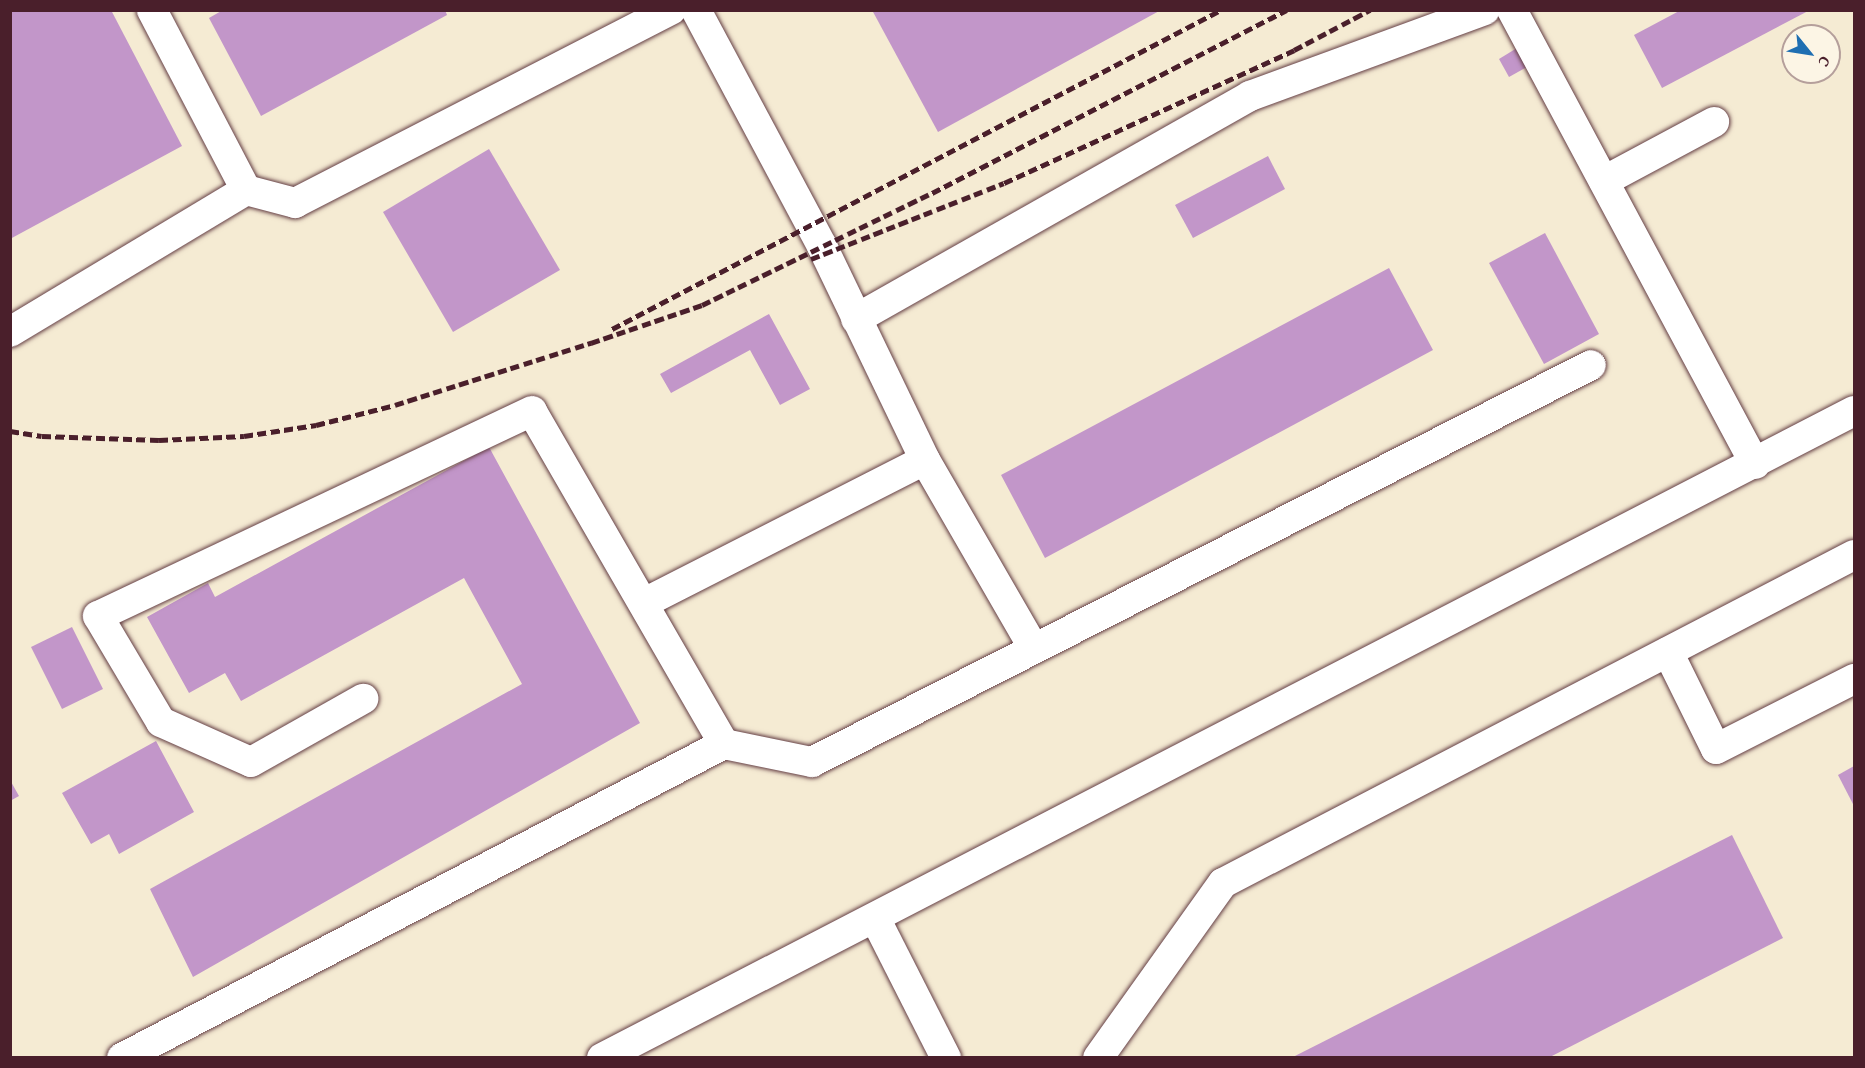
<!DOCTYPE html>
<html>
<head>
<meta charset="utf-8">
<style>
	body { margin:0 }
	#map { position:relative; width:1865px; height:1068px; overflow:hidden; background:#f5ebd3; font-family:"Gentium Book Plus",serif }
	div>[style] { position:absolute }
	.building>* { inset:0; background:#c296c9 }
	.roads { filter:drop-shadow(0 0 2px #643e44) drop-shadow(0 0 2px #643e44) }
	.minor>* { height:30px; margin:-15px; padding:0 15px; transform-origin:15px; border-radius:15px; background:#fff }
	.rail>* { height:4.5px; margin-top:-2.25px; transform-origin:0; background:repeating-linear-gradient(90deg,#4a1f2b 0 9px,transparent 0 13.5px) }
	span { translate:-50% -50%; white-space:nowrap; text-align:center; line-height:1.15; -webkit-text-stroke:6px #fcf5e5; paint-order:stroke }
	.frame { position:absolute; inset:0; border:12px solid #4a1f2b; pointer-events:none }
	.north { position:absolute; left:1781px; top:24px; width:60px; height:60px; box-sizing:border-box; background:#fcf5e5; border:2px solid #b59f9b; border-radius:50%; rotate:120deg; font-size:16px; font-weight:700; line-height:24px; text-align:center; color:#4a1f2b }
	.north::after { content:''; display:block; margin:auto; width:21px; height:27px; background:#1f6fb2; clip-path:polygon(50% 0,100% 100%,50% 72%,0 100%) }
</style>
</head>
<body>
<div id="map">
	<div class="building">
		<div style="clip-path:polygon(10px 10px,111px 10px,182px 146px,10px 239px)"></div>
		<div style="clip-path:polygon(223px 10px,445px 10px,447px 15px,261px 116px,209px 18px)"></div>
		<div style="clip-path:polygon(872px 10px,1161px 10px,938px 132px)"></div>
		<div style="clip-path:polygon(1681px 10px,1810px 10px,1662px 88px,1634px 35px)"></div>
		<div style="clip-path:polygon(1517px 48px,1527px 67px,1509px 77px,1499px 59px)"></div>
		<div style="clip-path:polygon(489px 149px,560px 270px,453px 332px,383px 212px)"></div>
		<div style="clip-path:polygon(1268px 156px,1285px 189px,1193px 238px,1175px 205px)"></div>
		<div style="clip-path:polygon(1545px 233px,1599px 334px,1544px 364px,1489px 263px)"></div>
		<div style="clip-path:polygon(1389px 268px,1433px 350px,1045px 558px,1001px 475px)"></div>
		<div style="clip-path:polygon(769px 314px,810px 389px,780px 405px,750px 350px,671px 393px,660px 374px)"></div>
		<div style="clip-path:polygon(489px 447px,640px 723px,193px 977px,150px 889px,522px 684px,464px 578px,241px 701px,225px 673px,189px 693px,147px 617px,208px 583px,215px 597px)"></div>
		<div style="clip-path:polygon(72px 627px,103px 689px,62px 709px,31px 647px)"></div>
		<div style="clip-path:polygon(156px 741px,194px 812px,119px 854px,109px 834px,91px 844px,62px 793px)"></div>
		<div style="clip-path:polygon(1854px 766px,1854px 806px,1838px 775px)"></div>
		<div style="clip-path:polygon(10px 780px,19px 796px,10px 801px)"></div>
		<div style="clip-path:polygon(1732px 835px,1783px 938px,1548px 1058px,1291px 1058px)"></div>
	</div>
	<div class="roads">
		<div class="minor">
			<div style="left:696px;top:10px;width:268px;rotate:61.9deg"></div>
			<div style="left:822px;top:246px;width:237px;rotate:64.3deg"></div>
			<div style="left:925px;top:460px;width:218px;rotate:60deg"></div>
			<div style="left:1512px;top:10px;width:515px;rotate:61.84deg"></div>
			<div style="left:1604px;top:181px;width:125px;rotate:-28.2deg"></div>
			<div style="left:246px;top:190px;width:51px;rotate:14.9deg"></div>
			<div style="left:295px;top:203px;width:423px;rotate:-27.2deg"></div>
			<div style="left:856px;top:319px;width:453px;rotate:-29.5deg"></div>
			<div style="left:1250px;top:96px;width:250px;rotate:-20.1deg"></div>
			<div style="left:10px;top:332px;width:275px;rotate:-31deg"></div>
			<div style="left:246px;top:190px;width:203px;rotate:-117.6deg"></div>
			<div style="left:644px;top:603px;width:315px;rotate:-27deg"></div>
			<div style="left:1668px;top:652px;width:108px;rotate:63.7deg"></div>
			<div style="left:1716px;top:749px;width:155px;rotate:-26.9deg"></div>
			<div style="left:724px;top:744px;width:90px;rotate:11.6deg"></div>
			<div style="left:812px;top:762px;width:874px;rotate:-27deg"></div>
			<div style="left:875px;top:918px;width:157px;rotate:63.1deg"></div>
			<div style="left:122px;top:1058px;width:679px;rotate:-27.55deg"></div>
			<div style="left:724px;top:744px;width:384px;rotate:-120deg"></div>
			<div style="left:532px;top:411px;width:480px;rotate:154.7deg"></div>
			<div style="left:98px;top:616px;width:123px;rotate:59.3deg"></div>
			<div style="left:161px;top:722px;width:98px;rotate:24deg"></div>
			<div style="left:251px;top:762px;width:129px;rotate:-29.4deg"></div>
			<div style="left:602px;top:1058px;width:1409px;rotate:-27.33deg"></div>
			<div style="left:1098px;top:1058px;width:215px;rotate:-54.5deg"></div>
			<div style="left:1223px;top:883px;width:711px;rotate:-27.47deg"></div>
		</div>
	</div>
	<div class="rail">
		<div style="left:811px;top:259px;width:207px;rotate:-21.5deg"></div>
		<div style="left:1004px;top:183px;width:319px;rotate:-24.6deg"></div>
		<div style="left:1294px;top:50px;width:86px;rotate:-27.8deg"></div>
		<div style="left:612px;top:329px;width:687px;rotate:-27.65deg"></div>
		<div style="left:10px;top:431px;width:32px;rotate:9deg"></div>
		<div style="left:42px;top:436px;width:117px;rotate:2deg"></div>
		<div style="left:159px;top:440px;width:85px;rotate:-2.7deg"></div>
		<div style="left:244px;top:436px;width:73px;rotate:-8.7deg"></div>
		<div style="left:316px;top:425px;width:81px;rotate:-14.2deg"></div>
		<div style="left:395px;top:405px;width:206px;rotate:-17.6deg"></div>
		<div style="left:591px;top:343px;width:117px;rotate:-18.9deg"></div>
		<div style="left:702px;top:305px;width:256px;rotate:-26deg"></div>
		<div style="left:932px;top:193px;width:399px;rotate:-27.3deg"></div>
	</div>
	<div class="frame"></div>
	<div class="north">С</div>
</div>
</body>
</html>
